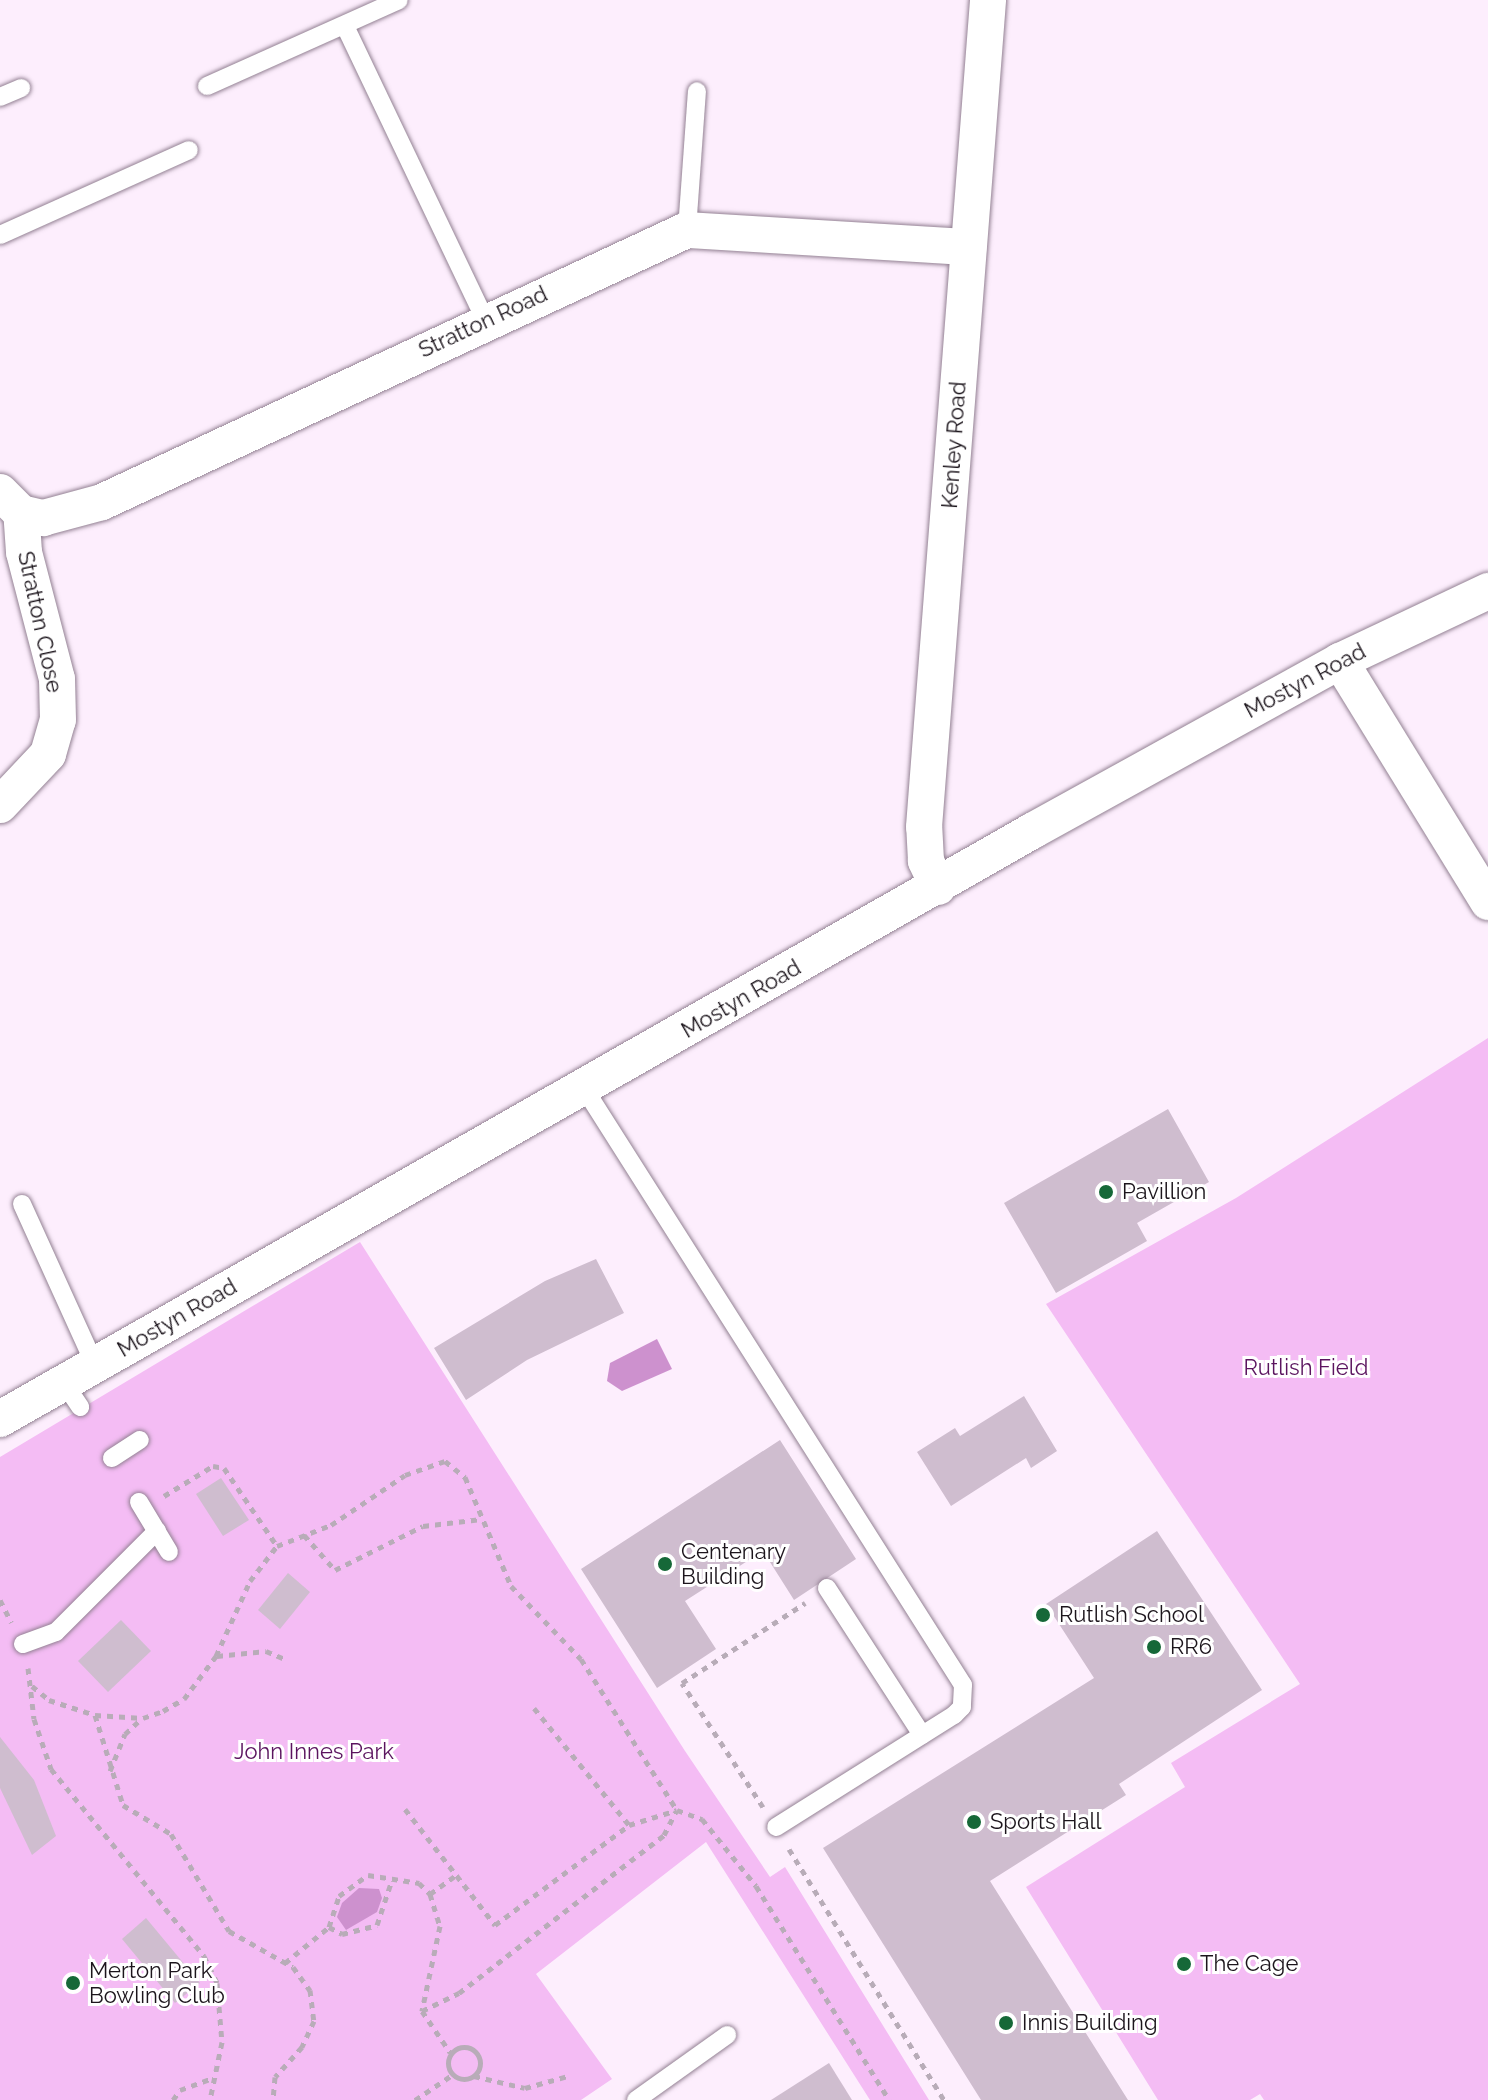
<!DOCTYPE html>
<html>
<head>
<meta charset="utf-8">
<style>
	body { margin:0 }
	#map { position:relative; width:1488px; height:2100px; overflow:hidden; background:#fdeefd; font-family:Raleway,sans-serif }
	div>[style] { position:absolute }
	.green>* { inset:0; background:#f4bcf4 }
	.water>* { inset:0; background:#cd91ce }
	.building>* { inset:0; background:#cfbdcf }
	.path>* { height:5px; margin-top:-2.5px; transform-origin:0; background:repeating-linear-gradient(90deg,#b8acb8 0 6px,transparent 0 12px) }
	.path>.ring { margin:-2.5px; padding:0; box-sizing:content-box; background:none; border:5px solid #b8acb8; border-radius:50% }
	.roads { filter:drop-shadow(0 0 2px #938193) drop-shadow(0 0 2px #938193) }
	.service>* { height:18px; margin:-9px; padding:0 9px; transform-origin:9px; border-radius:9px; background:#fff }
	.minor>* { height:36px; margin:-18px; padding:0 18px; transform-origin:18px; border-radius:18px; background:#fff }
	.dots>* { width:22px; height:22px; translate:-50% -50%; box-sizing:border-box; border:4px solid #fff; border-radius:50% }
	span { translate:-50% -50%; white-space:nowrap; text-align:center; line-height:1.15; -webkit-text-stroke:6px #fff; paint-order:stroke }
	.street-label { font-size:22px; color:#1c151c }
	.poi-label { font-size:22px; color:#1c151c }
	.left { translate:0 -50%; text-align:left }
	.park-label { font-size:22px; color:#5b145f }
</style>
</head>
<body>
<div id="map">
	<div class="green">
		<div style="clip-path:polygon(1488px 1038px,1488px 2100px,1264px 2100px,1260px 2094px,1250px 2100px,1158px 2100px,1026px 1887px,1185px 1787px,1171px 1763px,1300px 1684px,1046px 1304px,1236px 1198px)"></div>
		<div style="clip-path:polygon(360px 1242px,685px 1751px,770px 1877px,785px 1867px,929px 2100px,870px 2100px,706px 1842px,536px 1974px,612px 2079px,581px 2100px,0 2100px,0 1457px)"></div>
	</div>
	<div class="water">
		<div style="clip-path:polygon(657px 1339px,672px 1369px,622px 1391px,607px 1381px,610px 1363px)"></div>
		<div style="clip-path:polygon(359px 1888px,379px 1889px,382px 1898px,377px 1912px,346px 1930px,337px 1917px,342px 1903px)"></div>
	</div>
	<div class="building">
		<div style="clip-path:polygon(1168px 1109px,1209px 1182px,1137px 1223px,1147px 1241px,1056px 1293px,1004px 1203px)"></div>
		<div style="clip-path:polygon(596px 1259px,624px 1313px,527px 1360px,466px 1400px,434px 1348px,545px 1281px)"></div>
		<div style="clip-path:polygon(1024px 1396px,1057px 1451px,1031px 1468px,1026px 1458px,951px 1506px,917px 1452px,955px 1428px,960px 1436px)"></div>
		<div style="clip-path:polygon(780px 1440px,856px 1559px,794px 1600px,763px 1551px,685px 1601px,716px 1649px,657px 1688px,581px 1569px)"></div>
		<div style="clip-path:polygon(221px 1478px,249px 1520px,223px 1536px,196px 1494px)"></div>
		<div style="clip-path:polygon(1157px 1531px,1262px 1690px,1119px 1784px,1126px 1795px,990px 1881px,1128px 2100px,981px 2100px,823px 1848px,1094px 1678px,1046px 1604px)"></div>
		<div style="clip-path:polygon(288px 1573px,310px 1592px,280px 1629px,258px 1610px)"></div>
		<div style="clip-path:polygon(121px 1620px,151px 1651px,108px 1692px,78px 1661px)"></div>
		<div style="clip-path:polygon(0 1737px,34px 1780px,56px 1836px,32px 1855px,0 1788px)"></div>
		<div style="clip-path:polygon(146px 1918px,200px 1983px,175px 2003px,122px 1939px)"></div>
		<div style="clip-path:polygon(829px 2063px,852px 2100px,771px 2100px)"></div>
	</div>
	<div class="path">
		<div style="left:164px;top:1496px;width:57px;rotate:-31.5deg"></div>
		<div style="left:213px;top:1466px;width:11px;rotate:10deg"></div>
		<div style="left:224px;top:1468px;width:94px;rotate:55.8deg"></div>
		<div style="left:304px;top:1535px;width:47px;rotate:48.5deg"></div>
		<div style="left:335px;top:1570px;width:98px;rotate:-26.6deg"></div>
		<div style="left:423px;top:1526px;width:59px;rotate:-6.8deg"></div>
		<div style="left:0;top:1600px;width:25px;rotate:63deg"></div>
		<div style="left:217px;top:1656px;width:49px;rotate:-5.8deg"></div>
		<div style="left:266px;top:1651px;width:23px;rotate:23deg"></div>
		<div style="left:28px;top:1668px;width:51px;rotate:83.3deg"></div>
		<div style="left:34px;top:1719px;width:53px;rotate:71.2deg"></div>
		<div style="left:51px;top:1769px;width:242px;rotate:50.7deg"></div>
		<div style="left:204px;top:1956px;width:30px;rotate:64deg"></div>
		<div style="left:217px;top:1983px;width:59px;rotate:85.2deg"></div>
		<div style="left:222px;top:2042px;width:59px;rotate:101.7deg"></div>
		<div style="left:32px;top:1686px;width:22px;rotate:39deg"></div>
		<div style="left:49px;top:1700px;width:48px;rotate:18.1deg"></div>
		<div style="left:95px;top:1715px;width:48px;rotate:3.6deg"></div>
		<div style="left:143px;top:1718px;width:21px;rotate:-19deg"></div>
		<div style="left:163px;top:1711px;width:24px;rotate:-30deg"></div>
		<div style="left:184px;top:1699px;width:54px;rotate:-53.3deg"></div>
		<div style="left:216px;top:1656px;width:82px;rotate:-65.6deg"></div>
		<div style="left:250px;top:1581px;width:44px;rotate:-52.4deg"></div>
		<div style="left:277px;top:1546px;width:58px;rotate:-21.3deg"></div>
		<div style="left:331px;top:1525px;width:89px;rotate:-34deg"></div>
		<div style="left:405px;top:1475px;width:42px;rotate:-19.3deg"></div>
		<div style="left:445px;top:1461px;width:26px;rotate:39deg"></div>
		<div style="left:465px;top:1477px;width:118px;rotate:67.1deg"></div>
		<div style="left:511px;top:1586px;width:101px;rotate:46.2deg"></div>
		<div style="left:581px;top:1659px;width:179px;rotate:57.6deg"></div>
		<div style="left:534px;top:1708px;width:151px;rotate:50.9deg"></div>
		<div style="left:95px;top:1715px;width:94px;rotate:72.7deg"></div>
		<div style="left:123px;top:1805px;width:56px;rotate:31.1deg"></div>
		<div style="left:171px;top:1834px;width:113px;rotate:59.1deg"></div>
		<div style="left:229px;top:1931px;width:73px;rotate:29.4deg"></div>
		<div style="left:293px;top:1967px;width:29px;rotate:54deg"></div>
		<div style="left:310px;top:1990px;width:31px;rotate:83deg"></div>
		<div style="left:314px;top:2021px;width:29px;rotate:115deg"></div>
		<div style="left:302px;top:2047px;width:40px;rotate:132deg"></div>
		<div style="left:275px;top:2077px;width:23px;rotate:95deg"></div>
		<div style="left:110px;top:1771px;width:40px;rotate:-68deg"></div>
		<div style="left:125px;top:1734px;width:22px;rotate:-43deg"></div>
		<div style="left:763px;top:1807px;width:148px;rotate:-123.2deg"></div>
		<div style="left:682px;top:1683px;width:147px;rotate:-33deg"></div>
		<div style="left:405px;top:1809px;width:147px;rotate:52.2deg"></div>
		<div style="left:495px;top:1925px;width:167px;rotate:-36.7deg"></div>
		<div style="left:629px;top:1825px;width:50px;rotate:-17.4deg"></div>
		<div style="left:677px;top:1810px;width:27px;rotate:20deg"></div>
		<div style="left:702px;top:1819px;width:86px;rotate:51.1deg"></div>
		<div style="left:756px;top:1886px;width:252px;rotate:58.1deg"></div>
		<div style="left:789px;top:1849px;width:295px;rotate:58.3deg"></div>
		<div style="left:430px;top:1894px;width:32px;rotate:-36deg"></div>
		<div style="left:329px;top:1927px;width:33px;rotate:-72deg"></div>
		<div style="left:339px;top:1896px;width:36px;rotate:-36deg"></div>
		<div style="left:368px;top:1875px;width:52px;rotate:8.9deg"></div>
		<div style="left:419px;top:1883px;width:16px;rotate:45deg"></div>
		<div style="left:430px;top:1894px;width:34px;rotate:73deg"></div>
		<div style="left:440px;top:1926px;width:87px;rotate:102deg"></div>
		<div style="left:422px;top:2011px;width:50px;rotate:55.7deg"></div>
		<div style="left:285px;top:1963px;width:57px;rotate:-39.3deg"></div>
		<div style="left:329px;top:1927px;width:15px;rotate:28deg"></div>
		<div style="left:342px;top:1934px;width:36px;rotate:-14deg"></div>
		<div style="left:377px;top:1925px;width:44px;rotate:-71.6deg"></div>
		<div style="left:422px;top:2011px;width:41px;rotate:-25.9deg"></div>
		<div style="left:459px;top:1993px;width:259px;rotate:-37.6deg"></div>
		<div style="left:664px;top:1835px;width:27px;rotate:-63deg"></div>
		<div class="ring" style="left:448px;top:2047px;width:27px;height:27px"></div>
		<div style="left:474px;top:2076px;width:52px;rotate:13.2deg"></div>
		<div style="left:525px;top:2088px;width:45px;rotate:-15.6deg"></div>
		<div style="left:173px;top:2100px;width:12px;rotate:-55deg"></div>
		<div style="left:180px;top:2090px;width:33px;rotate:-20deg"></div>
		<div style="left:415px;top:2100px;width:45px;rotate:-34deg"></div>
	</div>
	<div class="roads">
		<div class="service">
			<div style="left:345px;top:26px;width:326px;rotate:64.5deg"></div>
			<div style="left:207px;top:86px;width:210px;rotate:-24.1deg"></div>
			<div style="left:0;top:97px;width:23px;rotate:-23deg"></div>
			<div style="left:687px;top:230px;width:139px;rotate:-85.9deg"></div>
			<div style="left:0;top:235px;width:207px;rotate:-24.2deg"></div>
			<div style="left:584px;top:1088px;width:707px;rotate:57.59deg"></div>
			<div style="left:963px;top:1685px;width:22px;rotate:93deg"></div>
			<div style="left:962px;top:1707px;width:11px;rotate:135deg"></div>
			<div style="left:954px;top:1715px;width:210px;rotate:147.8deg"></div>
			<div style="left:22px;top:1204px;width:177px;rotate:65.6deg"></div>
			<div style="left:64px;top:1383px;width:29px;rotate:56deg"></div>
			<div style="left:112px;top:1458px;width:33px;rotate:-33deg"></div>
			<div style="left:139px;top:1502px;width:58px;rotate:59deg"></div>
			<div style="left:827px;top:1588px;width:175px;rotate:57.1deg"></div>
			<div style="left:23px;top:1644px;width:35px;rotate:-20deg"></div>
			<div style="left:56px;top:1632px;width:143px;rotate:-45deg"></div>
			<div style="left:636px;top:2100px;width:112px;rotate:-35.5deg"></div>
		</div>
		<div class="minor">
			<div style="left:0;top:492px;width:30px;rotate:45deg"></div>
			<div style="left:21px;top:513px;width:23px;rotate:13deg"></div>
			<div style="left:43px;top:518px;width:61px;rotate:-15.2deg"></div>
			<div style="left:102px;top:502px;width:645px;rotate:-24.94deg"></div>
			<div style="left:687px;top:230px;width:282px;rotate:3.5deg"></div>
			<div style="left:1340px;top:661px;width:283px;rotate:58.4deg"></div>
			<div style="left:0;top:805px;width:70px;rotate:-46.7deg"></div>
			<div style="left:48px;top:754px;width:35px;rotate:-74deg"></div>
			<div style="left:58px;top:720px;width:41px;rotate:-91.4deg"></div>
			<div style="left:57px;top:679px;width:131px;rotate:-104.6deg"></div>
			<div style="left:24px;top:552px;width:39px;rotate:-94deg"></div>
			<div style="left:938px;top:887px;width:29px;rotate:-115deg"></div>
			<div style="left:926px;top:861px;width:34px;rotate:-93deg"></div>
			<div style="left:924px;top:827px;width:829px;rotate:-85.57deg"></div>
			<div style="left:0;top:1419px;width:1188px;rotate:-29.67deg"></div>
			<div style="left:1032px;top:831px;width:352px;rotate:-28.9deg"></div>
			<div style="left:1340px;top:661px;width:164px;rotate:-25.3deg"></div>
		</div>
	</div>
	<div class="dots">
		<div style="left:1106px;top:1192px;background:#166838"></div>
		<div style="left:665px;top:1564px;background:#166838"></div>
		<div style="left:1043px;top:1615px;background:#166838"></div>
		<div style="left:1154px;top:1647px;background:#166838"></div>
		<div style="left:974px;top:1822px;background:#166838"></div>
		<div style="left:1184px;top:1964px;background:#166838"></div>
		<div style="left:73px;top:1983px;background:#166838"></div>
		<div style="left:1006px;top:2023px;background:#166838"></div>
	</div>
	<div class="street-label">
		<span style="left:483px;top:322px;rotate:-25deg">Stratton Road</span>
		<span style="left:954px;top:445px;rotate:-86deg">Kenley Road</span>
		<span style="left:40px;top:622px;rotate:78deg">Stratton Close</span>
		<span style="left:1305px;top:681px;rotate:-28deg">Mostyn Road</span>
		<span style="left:741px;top:999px;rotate:-30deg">Mostyn Road</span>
		<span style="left:177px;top:1318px;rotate:-30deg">Mostyn Road</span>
	</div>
	<div class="poi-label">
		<span class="left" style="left:1122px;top:1192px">Pavillion</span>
		<span class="left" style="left:681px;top:1564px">Centenary<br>Building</span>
		<span class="left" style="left:1059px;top:1615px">Rutlish School</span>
		<span class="left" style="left:1170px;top:1647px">RR6</span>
		<span class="left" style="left:990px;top:1822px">Sports Hall</span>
		<span class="left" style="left:1200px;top:1964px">The Cage</span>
		<span class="left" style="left:89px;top:1983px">Merton Park<br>Bowling Club</span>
		<span class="left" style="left:1022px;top:2023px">Innis Building</span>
	</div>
	<div class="park-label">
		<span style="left:1306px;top:1368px">Rutlish Field</span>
		<span style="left:314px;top:1752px">John Innes Park</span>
	</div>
</div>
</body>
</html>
